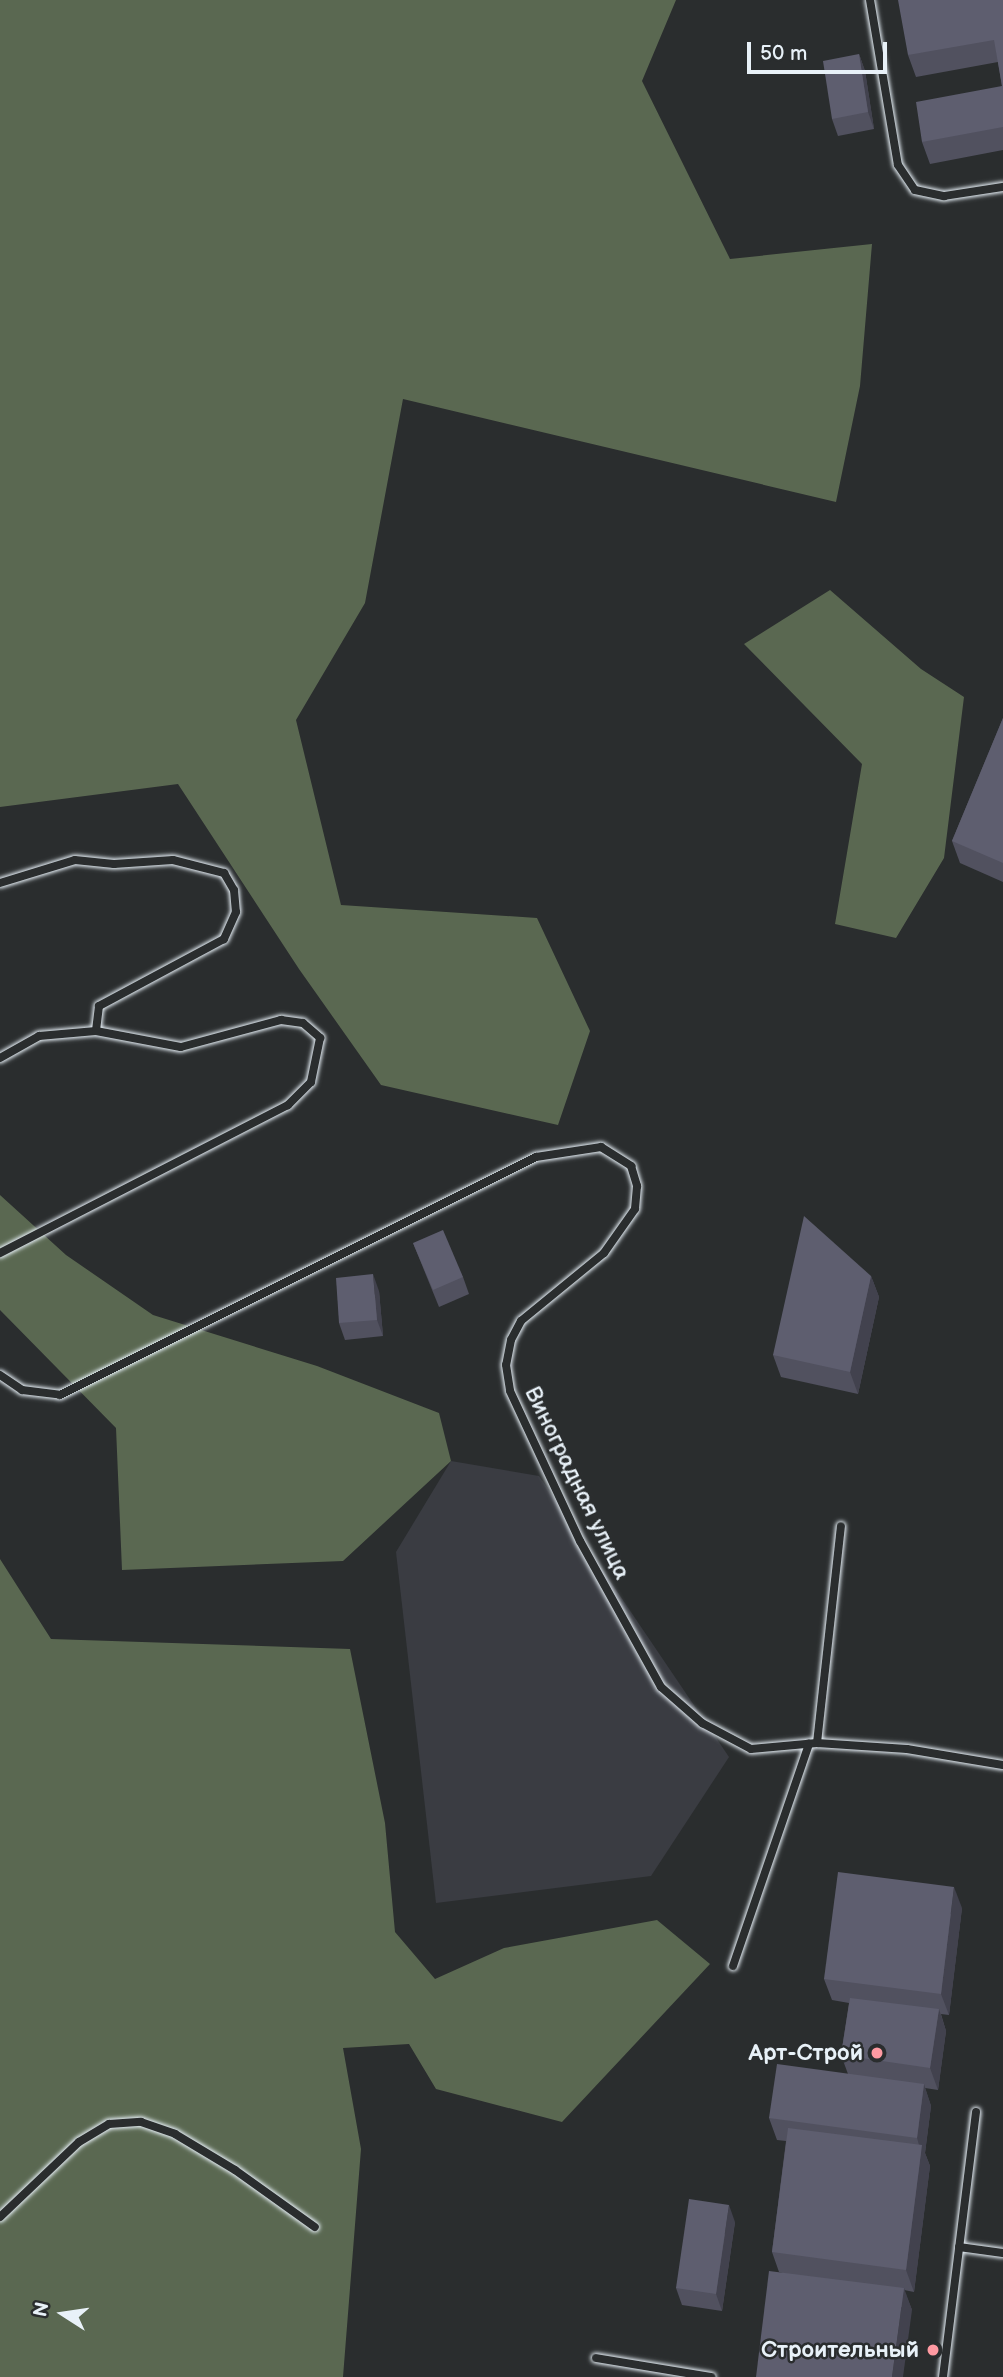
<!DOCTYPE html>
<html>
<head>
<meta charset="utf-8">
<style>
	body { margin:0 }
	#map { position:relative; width:1003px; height:2377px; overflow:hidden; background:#2a2d2e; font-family:"Balsamiq Sans",sans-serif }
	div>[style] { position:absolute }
	.built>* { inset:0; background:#3a3c42 }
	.green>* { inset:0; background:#5a6851 }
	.roads { filter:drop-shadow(0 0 2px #e8f1f8) drop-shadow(0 0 2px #e8f1f8) }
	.lane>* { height:8px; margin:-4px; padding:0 4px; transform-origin:4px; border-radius:4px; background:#2a2d2e }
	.wall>* { inset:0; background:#51515f }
	.shaded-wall>* { inset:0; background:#42424e }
	.building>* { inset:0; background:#5e5e6f }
	.dots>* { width:19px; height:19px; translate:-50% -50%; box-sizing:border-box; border:4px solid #2a2d2e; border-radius:50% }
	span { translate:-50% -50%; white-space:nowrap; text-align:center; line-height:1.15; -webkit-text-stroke:5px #2a2d2e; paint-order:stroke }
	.street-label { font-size:23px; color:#e8f1f8 }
	.poi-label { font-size:23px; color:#e8f1f8; font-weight:700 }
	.right { translate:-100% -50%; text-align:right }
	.north { position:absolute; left:28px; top:2279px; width:70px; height:70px; -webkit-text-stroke:5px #2a2d2e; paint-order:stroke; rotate:282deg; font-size:19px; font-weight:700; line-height:28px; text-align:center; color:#e8f1f8 }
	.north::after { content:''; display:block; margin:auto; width:24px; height:32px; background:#e8f1f8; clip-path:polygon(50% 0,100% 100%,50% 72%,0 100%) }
	.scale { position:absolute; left:747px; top:42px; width:140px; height:32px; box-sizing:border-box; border:4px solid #e8f1f8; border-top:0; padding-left:9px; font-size:21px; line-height:24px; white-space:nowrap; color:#e8f1f8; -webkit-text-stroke:5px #2a2d2e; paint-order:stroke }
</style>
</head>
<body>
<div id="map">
	<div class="built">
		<div style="clip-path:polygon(451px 1461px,539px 1476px,729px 1757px,651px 1876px,436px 1903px,396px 1552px)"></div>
	</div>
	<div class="green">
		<div style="clip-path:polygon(0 0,676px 0,642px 81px,730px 259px,872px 244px,860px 386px,836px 502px,403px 399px,365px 603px,296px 720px,341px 905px,537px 918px,590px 1031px,558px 1125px,381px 1085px,299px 969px,178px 784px,0 807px)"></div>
		<div style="clip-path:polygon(830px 590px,921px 669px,964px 697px,944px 858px,896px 938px,835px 924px,862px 764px,744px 644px)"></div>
		<div style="clip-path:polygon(0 1195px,66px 1255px,153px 1315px,317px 1366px,439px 1413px,451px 1461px,343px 1561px,122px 1570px,116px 1428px,0 1310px)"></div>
		<div style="clip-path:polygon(0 1559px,51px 1639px,350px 1649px,385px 1823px,395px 1932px,435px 1979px,504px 1948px,657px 1920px,710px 1964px,562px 2122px,436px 2089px,409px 2044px,343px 2048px,361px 2149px,343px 2377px,0 2377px)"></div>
	</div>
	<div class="roads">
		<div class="lane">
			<div style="left:870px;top:0;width:167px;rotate:80.4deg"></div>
			<div style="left:898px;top:165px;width:30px;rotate:56deg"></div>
			<div style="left:915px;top:190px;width:30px;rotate:12deg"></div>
			<div style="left:944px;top:196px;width:60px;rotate:-8.7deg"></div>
			<div style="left:0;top:883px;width:78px;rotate:-17deg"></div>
			<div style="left:75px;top:860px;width:39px;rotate:6deg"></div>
			<div style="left:114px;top:864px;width:59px;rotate:-3.9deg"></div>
			<div style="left:173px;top:860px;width:53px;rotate:14.3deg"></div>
			<div style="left:224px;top:873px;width:20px;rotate:60deg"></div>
			<div style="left:234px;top:890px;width:22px;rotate:85deg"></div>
			<div style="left:236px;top:912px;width:30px;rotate:114deg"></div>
			<div style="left:224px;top:939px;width:142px;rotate:151.8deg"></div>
			<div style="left:99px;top:1006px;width:25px;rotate:97deg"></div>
			<div style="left:0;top:1058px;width:45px;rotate:-29.4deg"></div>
			<div style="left:39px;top:1036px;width:57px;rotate:-5deg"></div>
			<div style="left:96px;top:1031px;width:86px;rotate:10.7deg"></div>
			<div style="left:181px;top:1047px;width:104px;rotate:-15.1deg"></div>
			<div style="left:281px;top:1020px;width:22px;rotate:8deg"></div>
			<div style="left:303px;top:1023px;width:23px;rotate:41deg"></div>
			<div style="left:320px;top:1038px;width:45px;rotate:101.6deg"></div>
			<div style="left:311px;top:1082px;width:33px;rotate:135deg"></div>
			<div style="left:288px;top:1105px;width:324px;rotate:152.8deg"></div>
			<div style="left:0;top:1375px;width:27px;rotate:34deg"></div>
			<div style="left:22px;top:1390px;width:38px;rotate:7deg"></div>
			<div style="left:60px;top:1395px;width:532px;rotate:-26.57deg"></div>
			<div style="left:536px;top:1157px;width:66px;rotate:-8.7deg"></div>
			<div style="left:601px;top:1147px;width:36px;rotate:32deg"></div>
			<div style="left:631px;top:1166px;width:21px;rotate:73deg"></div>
			<div style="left:637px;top:1186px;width:23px;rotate:95deg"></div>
			<div style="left:635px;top:1209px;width:54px;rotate:125.2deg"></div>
			<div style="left:604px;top:1253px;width:107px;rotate:140.7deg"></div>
			<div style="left:521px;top:1321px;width:21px;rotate:118deg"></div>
			<div style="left:511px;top:1340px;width:25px;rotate:101deg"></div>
			<div style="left:506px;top:1365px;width:26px;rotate:81deg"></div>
			<div style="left:510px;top:1391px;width:166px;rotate:65deg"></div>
			<div style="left:580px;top:1541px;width:167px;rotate:61deg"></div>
			<div style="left:661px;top:1687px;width:55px;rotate:41.3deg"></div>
			<div style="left:702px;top:1723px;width:55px;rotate:28deg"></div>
			<div style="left:751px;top:1749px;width:66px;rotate:-5.2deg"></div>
			<div style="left:817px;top:1743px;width:90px;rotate:3.8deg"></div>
			<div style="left:907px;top:1749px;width:97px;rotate:9.5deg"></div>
			<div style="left:817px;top:1743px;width:218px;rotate:-83.7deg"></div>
			<div style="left:733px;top:1966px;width:235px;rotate:-71.1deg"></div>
			<div style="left:0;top:2217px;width:109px;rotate:-43.5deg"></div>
			<div style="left:79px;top:2142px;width:35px;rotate:-31deg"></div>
			<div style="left:109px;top:2124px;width:32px;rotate:-4deg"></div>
			<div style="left:141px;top:2122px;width:36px;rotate:19deg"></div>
			<div style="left:175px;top:2134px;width:70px;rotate:31deg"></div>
			<div style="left:235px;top:2170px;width:98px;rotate:35.5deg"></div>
			<div style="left:959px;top:2247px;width:44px;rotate:7.8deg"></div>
			<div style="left:596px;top:2358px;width:117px;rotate:9.4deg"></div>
			<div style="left:943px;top:2377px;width:267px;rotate:-82.9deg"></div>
		</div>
	</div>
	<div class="wall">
		<div style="clip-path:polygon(1003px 0,1003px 150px,930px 164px,922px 142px,1002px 86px,998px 62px,916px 77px,908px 55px)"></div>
		<div style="clip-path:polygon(859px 54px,865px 71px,874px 129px,838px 136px,832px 119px)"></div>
		<div style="clip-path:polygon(1003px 718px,1003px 882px,960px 863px,952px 841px)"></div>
		<div style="clip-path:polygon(413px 1243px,463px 1277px,469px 1294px,439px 1307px)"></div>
		<div style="clip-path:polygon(871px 1276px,879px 1297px,858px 1394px,781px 1377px,773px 1355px)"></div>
		<div style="clip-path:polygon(379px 1291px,383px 1336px,345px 1340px,339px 1323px)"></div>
		<div style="clip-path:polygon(962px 1908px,949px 2015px,941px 2014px,946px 2031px,938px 2090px,925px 2088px,931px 2106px,925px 2153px,930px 2166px,914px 2292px,904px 2290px,912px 2310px,779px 2272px,772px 2252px,786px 2141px,777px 2140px,769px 2118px,848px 2074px,841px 2055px,849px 2003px,832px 2000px,824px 1979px)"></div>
		<div style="clip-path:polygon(735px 2222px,722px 2311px,682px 2305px,676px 2288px)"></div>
	</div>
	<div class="shaded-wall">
		<div style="clip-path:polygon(859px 54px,865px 71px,874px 129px,868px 112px)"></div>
		<div style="clip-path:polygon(373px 1274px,379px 1291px,383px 1336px,377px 1320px)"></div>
		<div style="clip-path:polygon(871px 1276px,879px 1297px,858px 1394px,850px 1372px)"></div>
		<div style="clip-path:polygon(954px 1887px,962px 1908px,949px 2015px,941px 1994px)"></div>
		<div style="clip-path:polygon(939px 2009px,946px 2031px,938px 2090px,930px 2068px)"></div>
		<div style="clip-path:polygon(924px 2084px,931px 2106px,925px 2153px,930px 2166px,914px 2292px,906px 2270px,921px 2152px,917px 2138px)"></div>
		<div style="clip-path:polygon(729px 2205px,735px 2222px,722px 2311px,716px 2294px)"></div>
		<div style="clip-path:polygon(904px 2288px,912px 2310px,903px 2377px,892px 2377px)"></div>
	</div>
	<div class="building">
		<div style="clip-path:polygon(898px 0,1003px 0,1003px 127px,922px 142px,916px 102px,1002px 86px,994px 40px,908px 55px)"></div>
		<div style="clip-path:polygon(859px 54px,868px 112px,832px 119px,823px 61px)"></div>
		<div style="clip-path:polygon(1003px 718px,1003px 863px,952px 841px)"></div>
		<div style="clip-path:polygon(804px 1216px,871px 1276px,850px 1372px,773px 1355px)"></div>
		<div style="clip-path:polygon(443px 1230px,463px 1277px,433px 1290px,413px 1243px)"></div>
		<div style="clip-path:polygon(373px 1274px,377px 1320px,339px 1323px,336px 1278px)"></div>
		<div style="clip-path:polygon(838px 1872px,954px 1887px,941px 1994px,824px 1979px)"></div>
		<div style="clip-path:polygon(850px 1998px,939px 2009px,930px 2068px,841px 2055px)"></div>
		<div style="clip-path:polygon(777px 2064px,924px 2084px,917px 2138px,769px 2118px)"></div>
		<div style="clip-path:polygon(788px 2128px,922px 2145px,906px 2270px,772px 2252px)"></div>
		<div style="clip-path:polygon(689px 2199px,729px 2205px,716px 2294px,676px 2288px)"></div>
		<div style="clip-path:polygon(769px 2271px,904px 2288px,892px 2377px,756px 2377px)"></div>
	</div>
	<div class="dots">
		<div style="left:877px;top:2053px;background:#ff9aa2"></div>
		<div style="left:933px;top:2350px;background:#ff9aa2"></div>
	</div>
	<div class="street-label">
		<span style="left:577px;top:1483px;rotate:64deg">Виноградная улица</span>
	</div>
	<div class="poi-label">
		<span class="right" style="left:863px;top:2053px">Арт-Строй</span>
		<span class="right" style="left:919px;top:2350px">Строительный</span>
	</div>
	<div class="north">N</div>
	<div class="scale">50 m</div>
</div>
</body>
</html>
